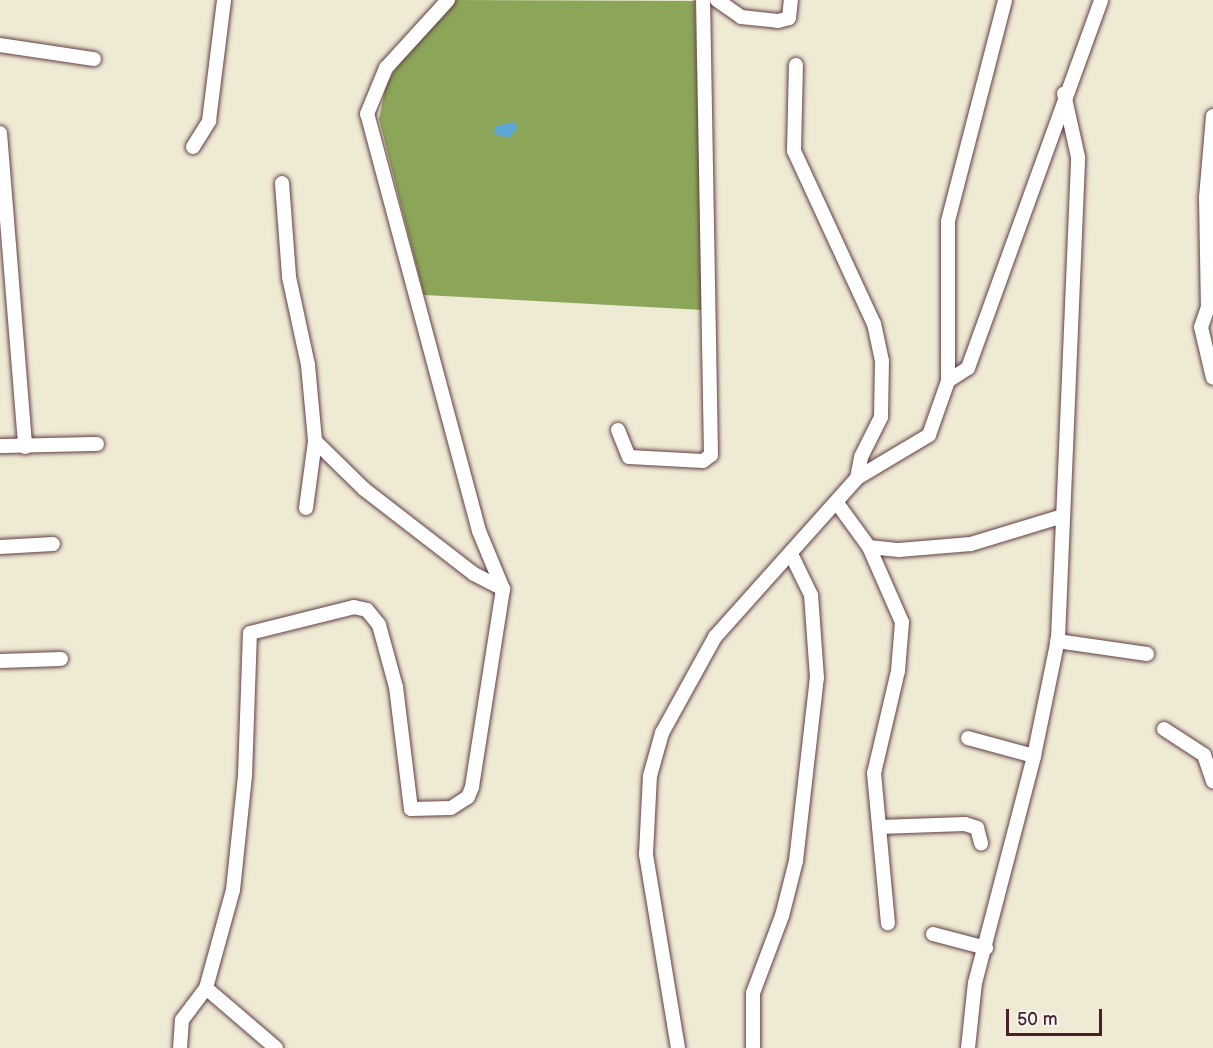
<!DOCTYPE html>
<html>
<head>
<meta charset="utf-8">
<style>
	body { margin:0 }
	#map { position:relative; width:1213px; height:1048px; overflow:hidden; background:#efead4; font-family:"Balsamiq Sans",sans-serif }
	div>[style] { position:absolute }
	.forest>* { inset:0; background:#8ca659 }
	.water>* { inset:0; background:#5da5d4 }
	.roads { filter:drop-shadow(0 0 2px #633d44) drop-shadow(0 0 2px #633d44) }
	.street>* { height:14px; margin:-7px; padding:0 7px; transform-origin:7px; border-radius:7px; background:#fff }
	span { translate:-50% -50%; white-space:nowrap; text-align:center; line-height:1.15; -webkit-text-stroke:4.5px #f6f6f2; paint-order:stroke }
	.scale { position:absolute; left:1006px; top:1009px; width:96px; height:27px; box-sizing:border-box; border:3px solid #4a1f2b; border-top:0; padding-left:8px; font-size:18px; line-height:21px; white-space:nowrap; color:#4a1f2b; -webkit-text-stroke:4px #f6f6f2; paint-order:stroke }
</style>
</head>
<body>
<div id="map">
	<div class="forest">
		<div style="clip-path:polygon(456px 0,695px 1px,703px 310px,424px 295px,379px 119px,386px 85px,404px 55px)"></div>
	</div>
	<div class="water">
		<div style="clip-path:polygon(513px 122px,518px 127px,509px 138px,494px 134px,495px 126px)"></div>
	</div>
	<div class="roads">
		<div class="street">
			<div style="left:717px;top:0;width:29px;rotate:35deg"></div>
			<div style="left:741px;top:17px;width:37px;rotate:6deg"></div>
			<div style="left:778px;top:21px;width:11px;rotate:-15deg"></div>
			<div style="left:789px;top:18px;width:18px;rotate:-84deg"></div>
			<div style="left:0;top:45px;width:95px;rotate:8.5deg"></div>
			<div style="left:1213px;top:116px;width:81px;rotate:94.9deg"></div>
			<div style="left:1206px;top:197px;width:110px;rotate:89deg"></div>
			<div style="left:1208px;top:307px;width:21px;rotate:109deg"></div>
			<div style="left:1201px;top:327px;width:52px;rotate:76.8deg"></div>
			<div style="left:0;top:133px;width:315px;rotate:85.4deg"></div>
			<div style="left:193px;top:147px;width:31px;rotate:-58deg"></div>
			<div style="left:209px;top:121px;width:122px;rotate:-82.9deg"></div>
			<div style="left:282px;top:183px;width:94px;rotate:85.7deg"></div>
			<div style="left:289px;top:277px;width:90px;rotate:77.8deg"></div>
			<div style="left:308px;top:365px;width:76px;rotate:84.7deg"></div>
			<div style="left:315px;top:441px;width:69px;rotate:44.4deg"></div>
			<div style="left:364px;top:489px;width:139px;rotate:37.7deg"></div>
			<div style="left:474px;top:574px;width:33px;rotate:27deg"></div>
			<div style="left:948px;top:381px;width:24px;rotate:-33deg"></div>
			<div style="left:968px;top:368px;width:391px;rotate:-70.1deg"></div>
			<div style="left:618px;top:430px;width:29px;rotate:68deg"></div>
			<div style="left:629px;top:457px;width:74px;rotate:3.1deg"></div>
			<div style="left:703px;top:461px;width:10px;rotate:-37deg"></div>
			<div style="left:711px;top:455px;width:455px;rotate:-91deg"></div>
			<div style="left:0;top:446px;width:97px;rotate:-1.2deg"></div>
			<div style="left:857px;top:478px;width:84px;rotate:-30.8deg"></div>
			<div style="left:929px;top:435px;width:57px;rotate:-70.6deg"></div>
			<div style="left:948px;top:381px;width:160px;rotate:-90deg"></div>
			<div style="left:948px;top:221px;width:228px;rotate:-75.5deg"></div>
			<div style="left:837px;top:503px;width:54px;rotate:54deg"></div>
			<div style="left:869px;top:547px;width:30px;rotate:6deg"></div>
			<div style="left:899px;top:550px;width:72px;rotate:-4.8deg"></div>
			<div style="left:971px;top:544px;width:96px;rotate:-16.9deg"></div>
			<div style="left:306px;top:508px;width:68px;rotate:-82.3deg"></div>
			<div style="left:0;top:547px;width:53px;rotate:-3.2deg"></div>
			<div style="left:869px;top:547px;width:82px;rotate:66.3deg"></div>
			<div style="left:902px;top:622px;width:49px;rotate:94.7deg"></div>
			<div style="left:898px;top:671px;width:105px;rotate:103.2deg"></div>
			<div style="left:874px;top:773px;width:151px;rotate:84.7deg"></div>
			<div style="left:1057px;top:641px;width:91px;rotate:8.2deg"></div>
			<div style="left:0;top:661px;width:61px;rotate:-1.9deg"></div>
			<div style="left:1164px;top:729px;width:48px;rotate:33deg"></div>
			<div style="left:1204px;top:755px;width:28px;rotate:71deg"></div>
			<div style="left:968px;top:738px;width:68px;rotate:15.3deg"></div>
			<div style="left:879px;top:827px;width:86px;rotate:-2deg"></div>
			<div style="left:965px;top:824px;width:13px;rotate:18deg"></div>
			<div style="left:977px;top:828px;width:16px;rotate:75deg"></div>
			<div style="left:933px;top:934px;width:55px;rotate:14.8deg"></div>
			<div style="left:206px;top:988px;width:92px;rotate:40.6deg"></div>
			<div style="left:180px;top:1048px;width:28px;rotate:-86deg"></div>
			<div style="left:182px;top:1020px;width:40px;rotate:-53deg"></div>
			<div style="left:206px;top:988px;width:102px;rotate:-74.6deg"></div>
			<div style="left:233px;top:890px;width:116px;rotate:-84deg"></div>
			<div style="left:245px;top:775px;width:142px;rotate:-88deg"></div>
			<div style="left:250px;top:633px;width:107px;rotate:-14deg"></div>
			<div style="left:354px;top:607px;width:13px;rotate:13deg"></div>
			<div style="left:367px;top:610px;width:19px;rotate:51deg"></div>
			<div style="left:379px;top:625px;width:64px;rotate:74.7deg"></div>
			<div style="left:396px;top:687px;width:123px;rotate:83deg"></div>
			<div style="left:411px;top:809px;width:40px;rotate:-1.4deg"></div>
			<div style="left:451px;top:808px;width:20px;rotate:-33deg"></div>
			<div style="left:468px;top:797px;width:11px;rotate:-68deg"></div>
			<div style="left:472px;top:787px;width:200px;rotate:-81.1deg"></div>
			<div style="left:503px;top:589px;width:63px;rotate:-112.5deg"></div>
			<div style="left:479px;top:531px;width:432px;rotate:-105deg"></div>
			<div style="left:367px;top:114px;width:50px;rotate:-67.6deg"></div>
			<div style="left:386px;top:68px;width:92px;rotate:-47.6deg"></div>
			<div style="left:678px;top:1048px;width:197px;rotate:-99.4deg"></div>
			<div style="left:646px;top:854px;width:78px;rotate:-87.1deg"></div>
			<div style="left:650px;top:776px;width:45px;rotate:-74.4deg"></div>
			<div style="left:662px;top:733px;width:110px;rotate:-61.1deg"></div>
			<div style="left:715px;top:637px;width:213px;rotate:-48.2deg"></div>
			<div style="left:857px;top:478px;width:21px;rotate:-79deg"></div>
			<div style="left:861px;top:457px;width:45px;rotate:-63.4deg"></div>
			<div style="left:881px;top:417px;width:56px;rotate:-89deg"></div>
			<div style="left:882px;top:361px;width:38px;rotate:-102deg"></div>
			<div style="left:874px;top:324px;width:191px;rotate:-114.8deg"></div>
			<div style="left:794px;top:151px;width:86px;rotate:-88.7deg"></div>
			<div style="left:753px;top:1048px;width:55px;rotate:-90deg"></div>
			<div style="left:753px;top:993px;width:82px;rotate:-69.4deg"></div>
			<div style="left:782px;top:916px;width:57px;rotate:-75.7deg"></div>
			<div style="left:796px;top:861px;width:184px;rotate:-83.5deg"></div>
			<div style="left:817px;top:678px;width:83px;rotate:-94.1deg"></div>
			<div style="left:811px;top:595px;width:43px;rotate:-116deg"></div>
			<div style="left:968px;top:1048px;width:65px;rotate:-83.9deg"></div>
			<div style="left:975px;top:983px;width:235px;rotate:-75.4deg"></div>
			<div style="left:1034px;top:756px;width:119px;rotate:-78.4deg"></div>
			<div style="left:1058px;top:639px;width:482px;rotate:-87.6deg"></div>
			<div style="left:1078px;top:157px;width:65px;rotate:-102.5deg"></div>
		</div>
	</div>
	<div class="scale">50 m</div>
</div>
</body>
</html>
